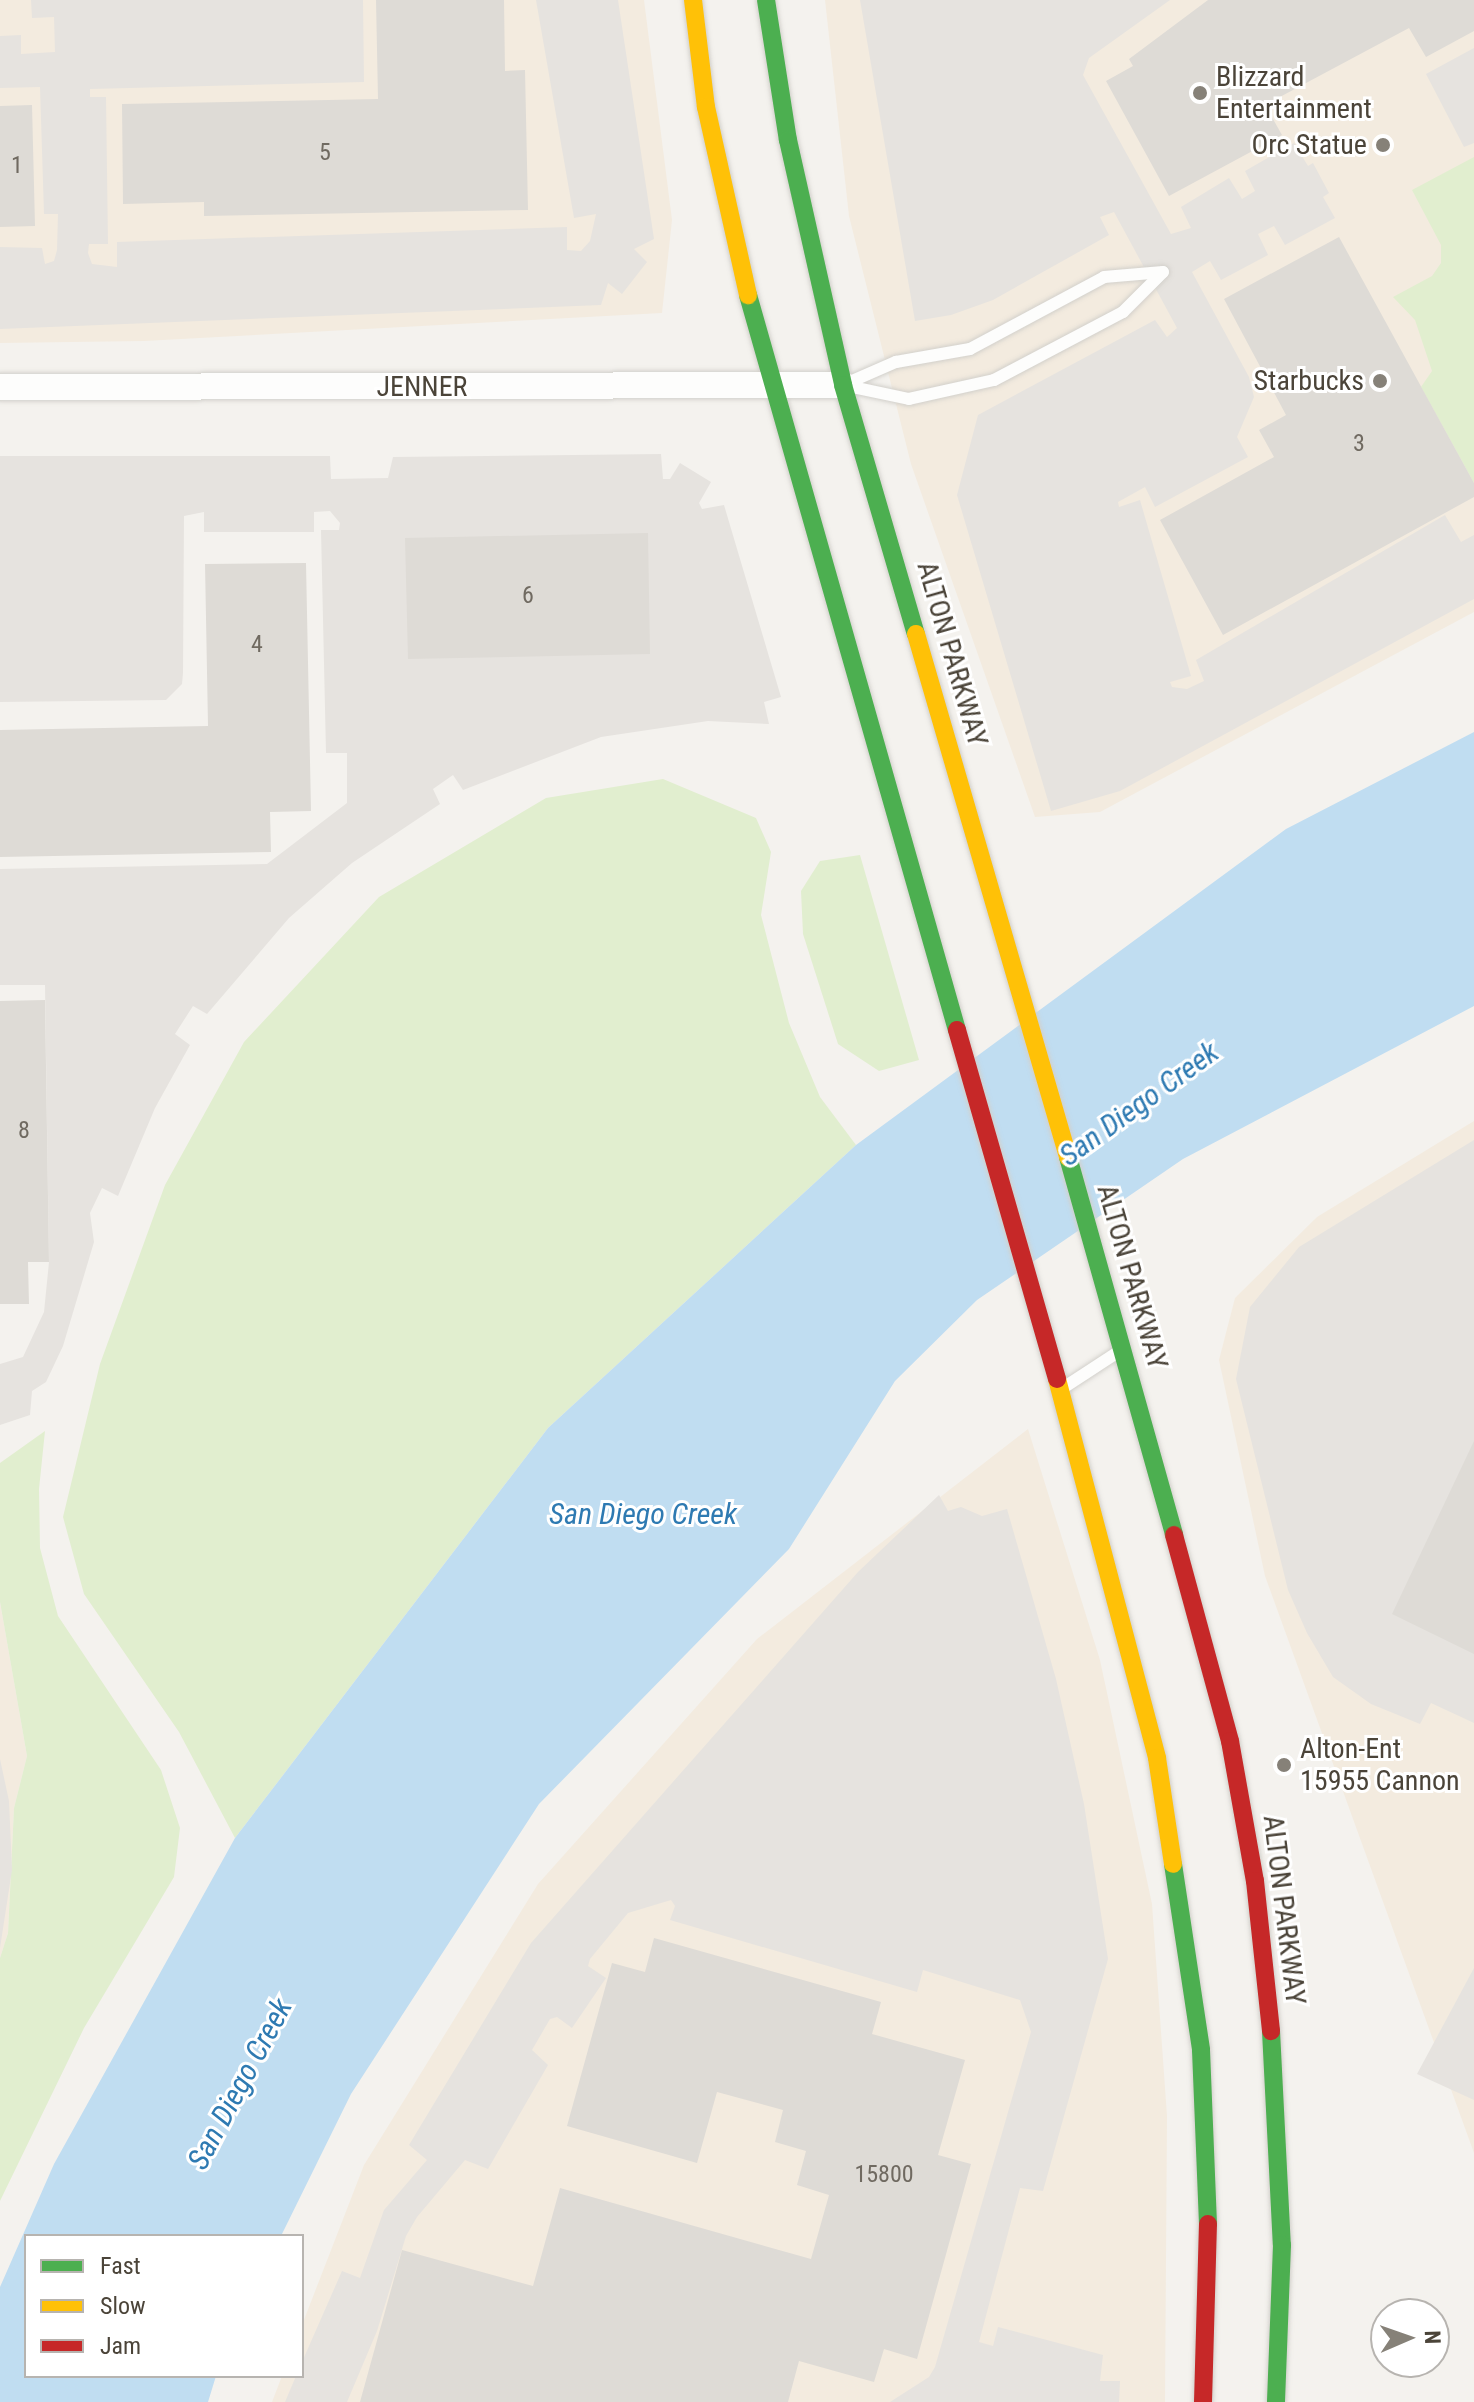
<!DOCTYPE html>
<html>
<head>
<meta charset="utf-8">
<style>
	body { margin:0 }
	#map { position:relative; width:1474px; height:2402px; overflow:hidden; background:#f4f2ee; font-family:"Roboto Condensed",sans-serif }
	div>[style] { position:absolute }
	.commercial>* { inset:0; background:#f3ebdf }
	.green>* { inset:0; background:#e1eecf }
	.parking>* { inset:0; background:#e6e3df }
	.water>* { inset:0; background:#c0ddf1 }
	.building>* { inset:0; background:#dedbd6 }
	.roads { filter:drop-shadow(0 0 2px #d2d0cb) drop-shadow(0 0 2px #d2d0cb) }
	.lane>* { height:12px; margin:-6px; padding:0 6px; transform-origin:6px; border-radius:6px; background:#fdfdfc }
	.street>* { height:26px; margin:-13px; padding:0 13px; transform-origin:13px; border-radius:13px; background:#fdfdfc }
	.fast>* { height:18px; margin:-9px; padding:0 9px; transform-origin:9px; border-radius:9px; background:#4caf50 }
	.slow>* { height:18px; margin:-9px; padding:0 9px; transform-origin:9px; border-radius:9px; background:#ffc107 }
	.jam>* { height:18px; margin:-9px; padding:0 9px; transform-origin:9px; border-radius:9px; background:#c62828 }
	.dots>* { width:22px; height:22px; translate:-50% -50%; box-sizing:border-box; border:4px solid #fff; border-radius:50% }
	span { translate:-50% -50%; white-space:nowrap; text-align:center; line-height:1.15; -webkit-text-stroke:6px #fff; paint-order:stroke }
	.number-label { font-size:24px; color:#706a61 }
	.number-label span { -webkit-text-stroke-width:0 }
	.poi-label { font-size:28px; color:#4b4439 }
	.left { translate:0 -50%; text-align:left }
	.right { translate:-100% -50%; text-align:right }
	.street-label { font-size:28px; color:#4b4439 }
	.water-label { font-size:30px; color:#2e7ab2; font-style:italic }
	.legend { position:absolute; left:24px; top:2234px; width:280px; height:144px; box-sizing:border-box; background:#fff; border:2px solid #b7b4b0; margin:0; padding:10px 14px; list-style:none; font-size:24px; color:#4b4439 }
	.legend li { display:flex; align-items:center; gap:16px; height:40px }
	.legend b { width:40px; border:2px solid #b7b4b0 }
	.north { position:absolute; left:1370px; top:2298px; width:80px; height:80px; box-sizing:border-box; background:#fff; border:2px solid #b7b4b0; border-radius:50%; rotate:88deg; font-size:22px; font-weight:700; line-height:32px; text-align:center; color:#4b4439 }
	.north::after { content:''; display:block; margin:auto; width:28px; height:36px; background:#868178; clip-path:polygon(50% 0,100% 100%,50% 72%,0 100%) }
</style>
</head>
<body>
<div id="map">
	<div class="commercial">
		<div style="clip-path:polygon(0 0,644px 0,672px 220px,662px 313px,144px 341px,0 343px)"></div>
		<div style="clip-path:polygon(825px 0,1474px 0,1474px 612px,1100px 812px,1035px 817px,911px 464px,849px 216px)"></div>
		<div style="clip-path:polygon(1474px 1121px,1474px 2153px,1265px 1576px,1219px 1360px,1235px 1298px,1317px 1217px)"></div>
		<div style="clip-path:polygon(1028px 1429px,1100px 1660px,1152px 1904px,1167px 2116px,1165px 2402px,272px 2402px,282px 2376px,302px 2376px,302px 2325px,364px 2165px,538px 1884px,757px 1639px)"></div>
		<div style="clip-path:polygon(0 1602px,27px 1756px,14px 1808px,8px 1933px,0 1958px)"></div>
	</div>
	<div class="green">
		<div style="clip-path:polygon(1474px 157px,1474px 483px,1421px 387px,1432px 371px,1415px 320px,1393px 297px,1432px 276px,1441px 263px,1441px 245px,1412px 190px)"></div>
		<div style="clip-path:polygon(663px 779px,756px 818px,771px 852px,761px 915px,789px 1023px,820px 1097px,856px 1145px,548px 1428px,235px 1838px,179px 1732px,84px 1594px,63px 1517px,100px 1364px,165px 1185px,244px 1042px,379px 897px,546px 798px)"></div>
		<div style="clip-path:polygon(860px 855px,919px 1060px,879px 1071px,838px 1044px,803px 934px,801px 891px,820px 861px)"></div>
		<div style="clip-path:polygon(45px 1431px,39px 1489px,40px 1548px,58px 1616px,161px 1770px,180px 1828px,174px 1877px,84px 2028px,0 2201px,0 1958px,8px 1933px,14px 1808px,27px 1756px,0 1602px,0 1463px)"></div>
	</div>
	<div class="parking">
		<div style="clip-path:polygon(31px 0,363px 0,364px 82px,90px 89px,90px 97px,106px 97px,108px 244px,89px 244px,88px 253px,92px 264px,117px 267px,117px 242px,567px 227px,567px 250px,581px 251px,590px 241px,596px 214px,574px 218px,536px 0,618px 0,654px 239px,634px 249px,647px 262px,622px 294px,608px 283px,601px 305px,0 329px,0 247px,42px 248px,45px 264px,54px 261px,57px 250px,58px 214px,44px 214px,40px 87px,0 88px,0 36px,21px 35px,21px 54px,55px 52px,54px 17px,32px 18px)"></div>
		<div style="clip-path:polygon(860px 0,1170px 0,1089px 58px,1083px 75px,1171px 234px,1191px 228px,1181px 207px,1229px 178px,1242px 199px,1255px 191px,1245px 171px,1294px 143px,1308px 166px,1313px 163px,1329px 193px,1323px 197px,1335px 218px,1285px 245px,1274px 226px,1258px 234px,1268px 255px,1221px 280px,1210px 261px,1192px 272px,1249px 377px,1254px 397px,1237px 437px,1248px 457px,1155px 507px,1145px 487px,1118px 502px,1119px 507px,1140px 500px,1191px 676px,1170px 682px,1172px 687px,1187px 689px,1204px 681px,1196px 660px,1445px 515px,1461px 542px,1474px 535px,1474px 599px,1120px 791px,1051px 811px,957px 495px,978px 415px,1155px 320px,1167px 337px,1177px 328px,1114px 212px,1100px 217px,1109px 235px,993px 300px,951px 315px,915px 321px)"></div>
		<div style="clip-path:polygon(1474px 48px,1474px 143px,1464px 147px,1426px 74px)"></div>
		<div style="clip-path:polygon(661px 454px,663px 479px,670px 479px,680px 463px,711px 482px,699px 503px,702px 509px,724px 505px,781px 697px,764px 702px,769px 724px,708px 721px,601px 737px,463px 790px,453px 775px,433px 789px,440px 804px,352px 863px,289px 918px,207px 1014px,193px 1006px,175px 1034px,190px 1045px,155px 1108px,118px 1196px,102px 1188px,90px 1213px,94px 1242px,63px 1346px,46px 1382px,32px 1391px,30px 1415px,0 1425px,0 1364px,23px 1357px,44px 1312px,49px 1262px,45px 985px,0 985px,0 869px,267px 864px,347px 803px,347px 753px,326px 753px,321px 530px,339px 530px,340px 523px,330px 511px,314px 512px,314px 532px,204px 532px,204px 512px,184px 516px,183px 673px,182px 684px,166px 700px,0 702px,0 456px,330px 456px,331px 479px,388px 478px,393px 457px)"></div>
		<div style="clip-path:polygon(1474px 1140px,1474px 1723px,1431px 1703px,1420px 1724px,1371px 1704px,1333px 1677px,1307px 1633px,1288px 1590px,1236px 1379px,1250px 1307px,1299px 1247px)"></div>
		<div style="clip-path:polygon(939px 1495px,948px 1511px,961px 1507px,982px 1516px,1007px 1509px,1056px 1679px,1084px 1804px,1108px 1959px,1043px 2191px,1020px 2188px,979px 2342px,993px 2346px,998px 2327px,1103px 2355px,1100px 2381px,1120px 2381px,1119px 2402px,890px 2402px,929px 2377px,935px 2367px,1031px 2032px,1020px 2000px,923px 1970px,917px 1992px,670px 1920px,675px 1906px,671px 1900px,628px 1913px,590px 1959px,588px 1966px,606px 1978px,572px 2028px,557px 2017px,550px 2019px,532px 2050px,548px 2065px,488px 2169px,465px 2160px,417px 2217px,406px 2236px,377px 2331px,347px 2402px,285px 2402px,296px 2376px,302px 2376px,302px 2362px,342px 2271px,360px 2278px,384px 2210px,427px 2160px,409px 2145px,531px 1943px,858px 1572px)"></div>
		<div style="clip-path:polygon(0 1759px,9px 1801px,12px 1870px,0 1948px)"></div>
		<div style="clip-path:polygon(1474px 1968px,1474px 2100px,1417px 2074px)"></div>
	</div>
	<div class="water">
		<div style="clip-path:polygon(1474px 732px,1474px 1006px,1183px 1159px,977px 1300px,895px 1381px,789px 1549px,539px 1804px,351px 2094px,281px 2236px,26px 2236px,26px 2376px,216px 2376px,208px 2402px,0 2402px,0 2287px,54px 2164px,235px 1838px,548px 1428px,856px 1145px,1286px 829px)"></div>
	</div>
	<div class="building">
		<div style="clip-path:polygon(376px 0,504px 0,505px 71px,525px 70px,528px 210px,204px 216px,204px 202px,123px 204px,122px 104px,378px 99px)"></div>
		<div style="clip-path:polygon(1208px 0,1474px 0,1474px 31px,1426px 57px,1409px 28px,1265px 105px,1282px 135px,1169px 196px,1106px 81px,1133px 66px,1129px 59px)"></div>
		<div style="clip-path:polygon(32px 105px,35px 226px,0 227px,0 106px)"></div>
		<div style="clip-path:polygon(1339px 237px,1474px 483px,1474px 497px,1223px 635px,1160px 520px,1274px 457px,1259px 430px,1286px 415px,1224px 299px)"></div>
		<div style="clip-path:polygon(648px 533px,650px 654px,408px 659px,405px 538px)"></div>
		<div style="clip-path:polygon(306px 563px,311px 811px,270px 812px,271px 852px,0 857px,0 730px,208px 726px,205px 564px)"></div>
		<div style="clip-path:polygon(45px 1000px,49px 1262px,28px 1262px,29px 1304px,0 1304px,0 1001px)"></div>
		<div style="clip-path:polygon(1474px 1441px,1474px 1654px,1392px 1614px)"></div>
		<div style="clip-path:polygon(654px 1938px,881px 2002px,872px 2034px,965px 2060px,938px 2155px,971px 2164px,917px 2359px,884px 2349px,874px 2382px,799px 2361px,788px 2402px,360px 2402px,402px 2250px,533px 2286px,560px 2188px,811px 2259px,829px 2195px,797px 2185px,806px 2151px,775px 2142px,783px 2110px,717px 2092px,697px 2163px,567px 2126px,612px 1963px,645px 1972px)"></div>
	</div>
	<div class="roads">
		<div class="lane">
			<div style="left:1163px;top:272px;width:57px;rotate:135deg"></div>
			<div style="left:1123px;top:312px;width:146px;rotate:152.2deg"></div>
			<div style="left:994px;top:380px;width:87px;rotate:167.4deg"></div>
			<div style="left:909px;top:399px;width:67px;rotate:-168deg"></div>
			<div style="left:843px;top:385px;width:58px;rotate:-23.5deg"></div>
			<div style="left:896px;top:362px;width:75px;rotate:-10deg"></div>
			<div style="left:970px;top:349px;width:152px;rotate:-28.2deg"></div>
			<div style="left:1104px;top:277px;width:59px;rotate:-4.8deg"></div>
			<div style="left:1063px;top:1388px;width:69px;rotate:-33.2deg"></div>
		</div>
		<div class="street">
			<div style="left:0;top:387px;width:843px;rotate:-0.14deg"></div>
		</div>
		<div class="fast">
			<div style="left:766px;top:0;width:142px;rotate:81.1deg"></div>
			<div style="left:788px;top:140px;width:251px;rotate:77.3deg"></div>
			<div style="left:843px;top:385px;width:259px;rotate:73.7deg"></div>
			<div style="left:748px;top:295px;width:764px;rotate:74.13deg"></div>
			<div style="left:1068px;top:1157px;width:393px;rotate:74.3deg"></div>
			<div style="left:1173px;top:1864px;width:188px;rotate:81.4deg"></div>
			<div style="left:1201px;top:2050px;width:174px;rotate:87.7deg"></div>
			<div style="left:1271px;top:2031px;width:214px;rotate:87.1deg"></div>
			<div style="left:1282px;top:2245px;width:157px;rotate:92.2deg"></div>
		</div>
		<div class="slow">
			<div style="left:693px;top:0;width:108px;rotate:83.1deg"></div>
			<div style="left:706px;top:107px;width:193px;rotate:77.4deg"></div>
			<div style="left:916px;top:634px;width:545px;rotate:73.79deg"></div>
			<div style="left:1057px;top:1379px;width:392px;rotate:75.2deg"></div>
			<div style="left:1157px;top:1758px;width:107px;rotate:81.4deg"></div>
		</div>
		<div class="jam">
			<div style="left:957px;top:1030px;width:363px;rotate:74deg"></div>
			<div style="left:1174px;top:1535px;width:213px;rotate:74.8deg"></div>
			<div style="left:1230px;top:1741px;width:142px;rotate:79.9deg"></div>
			<div style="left:1255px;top:1881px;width:151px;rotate:83.9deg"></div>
			<div style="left:1203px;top:2402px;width:178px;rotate:-88.4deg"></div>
		</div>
	</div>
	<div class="dots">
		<div style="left:1200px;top:93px;background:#868178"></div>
		<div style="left:1383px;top:145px;background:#868178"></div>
		<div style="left:1380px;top:381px;background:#868178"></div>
		<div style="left:1284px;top:1765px;background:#868178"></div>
	</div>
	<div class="number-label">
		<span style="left:325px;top:153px">5</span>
		<span style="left:17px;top:166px">1</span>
		<span style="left:1359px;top:444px">3</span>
		<span style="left:528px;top:596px">6</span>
		<span style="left:257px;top:645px">4</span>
		<span style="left:24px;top:1131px">8</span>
		<span style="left:884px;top:2175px">15800</span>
	</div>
	<div class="poi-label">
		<span class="left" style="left:1216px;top:93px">Blizzard<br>Entertainment</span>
		<span class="right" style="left:1367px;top:145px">Orc Statue</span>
		<span class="right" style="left:1364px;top:381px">Starbucks</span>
		<span class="left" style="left:1300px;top:1765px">Alton-Ent<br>15955 Cannon</span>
	</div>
	<div class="street-label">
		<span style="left:422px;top:387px">JENNER</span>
		<span style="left:952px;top:654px;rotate:74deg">ALTON PARKWAY</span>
		<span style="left:1132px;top:1277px;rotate:74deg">ALTON PARKWAY</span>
		<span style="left:1284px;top:1910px;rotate:83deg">ALTON PARKWAY</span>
	</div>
	<div class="water-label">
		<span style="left:1139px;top:1104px;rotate:-36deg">San Diego Creek</span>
		<span style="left:643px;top:1514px">San Diego Creek</span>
		<span style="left:240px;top:2084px;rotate:-62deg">San Diego Creek</span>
	</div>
	<ul class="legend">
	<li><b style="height:10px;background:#4caf50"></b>Fast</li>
	<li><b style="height:10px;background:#ffc107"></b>Slow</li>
	<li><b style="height:10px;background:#c62828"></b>Jam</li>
	</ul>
	<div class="north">N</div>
</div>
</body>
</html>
